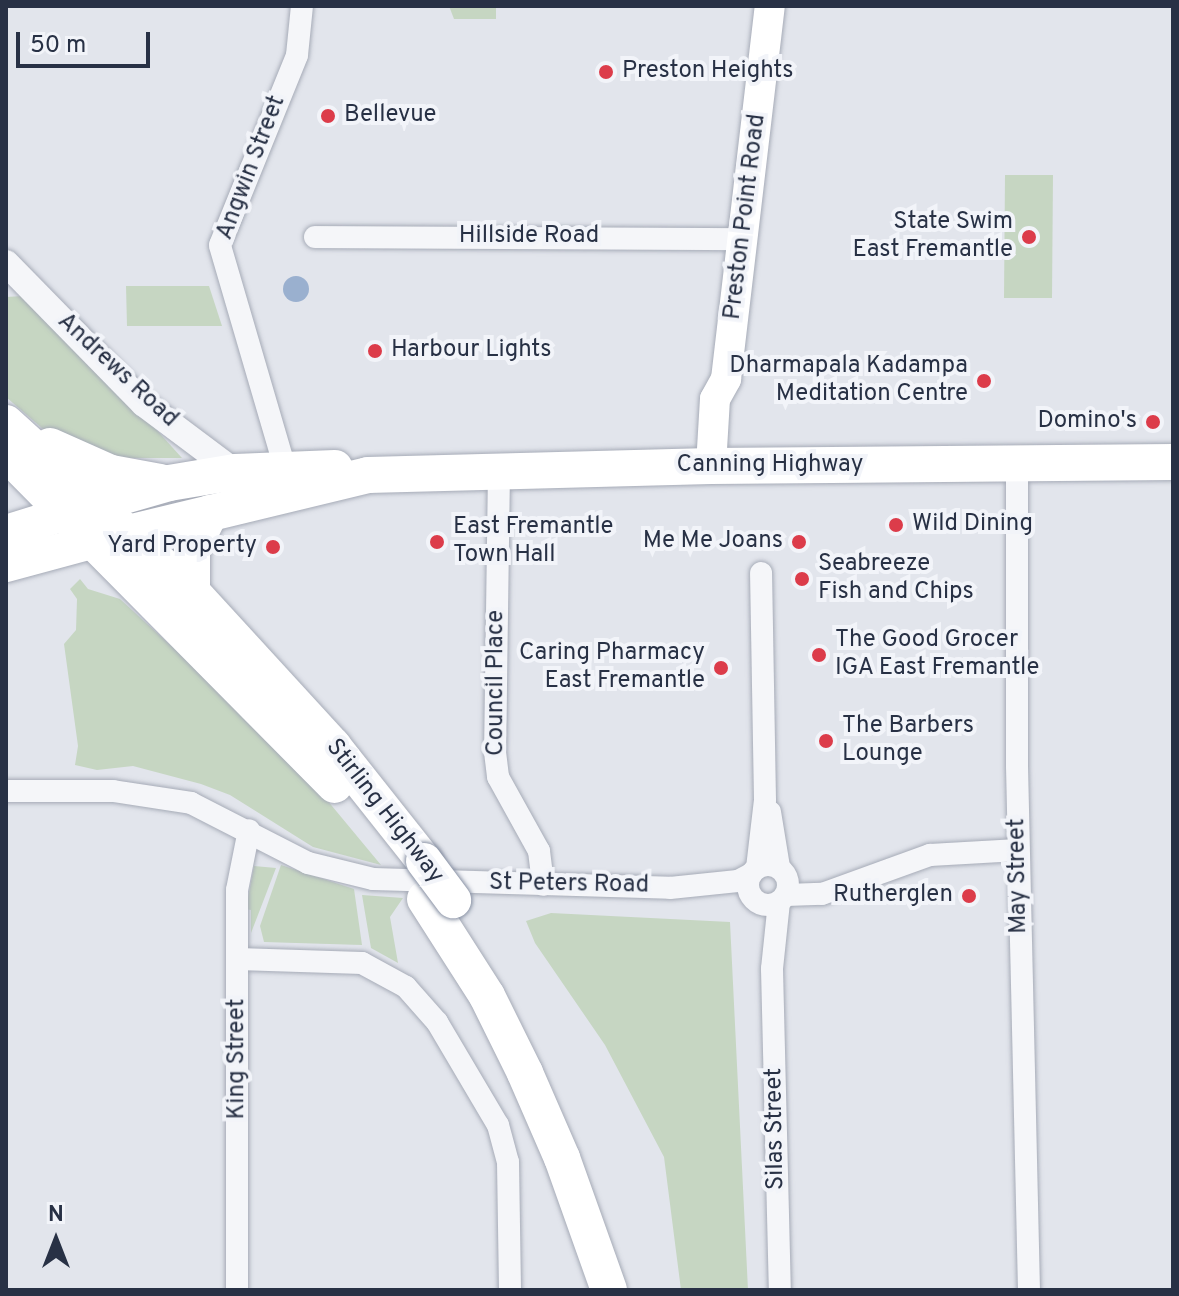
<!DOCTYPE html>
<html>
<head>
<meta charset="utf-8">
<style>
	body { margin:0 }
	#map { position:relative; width:1179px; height:1296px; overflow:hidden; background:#e2e5ec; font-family:Overpass,sans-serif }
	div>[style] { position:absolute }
	.green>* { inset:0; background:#c6d6c2 }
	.water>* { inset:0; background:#9ab0cf }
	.round { border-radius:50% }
	.roads { filter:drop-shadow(0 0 2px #a6abb7) drop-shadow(0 0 2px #a6abb7) }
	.minor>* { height:22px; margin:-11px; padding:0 11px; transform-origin:11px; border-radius:11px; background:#f5f6f9 }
	.minor>.ring { margin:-11px; padding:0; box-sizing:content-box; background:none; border:22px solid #f5f6f9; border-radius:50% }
	.tertiary>* { height:26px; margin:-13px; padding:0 13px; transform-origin:13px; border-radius:13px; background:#f5f6f9 }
	.secondary>* { height:30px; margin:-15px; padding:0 15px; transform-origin:15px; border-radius:15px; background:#fff }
	.primary>* { height:34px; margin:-17px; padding:0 17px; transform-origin:17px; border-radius:17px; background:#fff }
	.trunk>* { height:36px; margin:-18px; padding:0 18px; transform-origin:18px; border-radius:18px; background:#fff }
	.bridges { filter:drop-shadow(0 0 2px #8891a4) drop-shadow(0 0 2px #8891a4) }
	.trunk-bridge>* { height:36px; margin:-18px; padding:0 18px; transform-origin:18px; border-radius:18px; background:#fff }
	.dots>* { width:22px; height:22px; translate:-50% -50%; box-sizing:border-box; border:4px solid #f2f4f9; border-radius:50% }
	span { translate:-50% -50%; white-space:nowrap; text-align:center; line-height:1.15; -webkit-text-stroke:8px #f2f4f9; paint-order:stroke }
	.poi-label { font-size:24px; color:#283145 }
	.left { translate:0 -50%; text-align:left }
	.right { translate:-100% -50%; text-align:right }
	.street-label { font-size:24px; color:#283145 }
	.frame { position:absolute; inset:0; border:8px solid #283145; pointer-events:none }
	.north { position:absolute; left:16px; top:1200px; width:80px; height:80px; -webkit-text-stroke:6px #f2f4f9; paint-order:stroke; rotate:0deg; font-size:22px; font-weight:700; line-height:32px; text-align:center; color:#283145 }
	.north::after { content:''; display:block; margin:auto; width:28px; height:36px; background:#283145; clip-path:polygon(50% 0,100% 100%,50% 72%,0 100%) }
	.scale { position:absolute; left:16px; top:32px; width:134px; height:36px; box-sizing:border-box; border:4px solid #283145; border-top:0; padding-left:10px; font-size:24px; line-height:28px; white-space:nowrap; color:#283145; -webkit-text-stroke:6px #f2f4f9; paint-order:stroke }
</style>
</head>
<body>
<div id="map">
	<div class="green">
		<div style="clip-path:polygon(449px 6px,496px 6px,496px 19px,454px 19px)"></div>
		<div style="clip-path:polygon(1005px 175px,1053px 175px,1052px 298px,1004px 298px)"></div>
		<div style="clip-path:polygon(126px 286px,209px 286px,222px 326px,127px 326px)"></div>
		<div style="clip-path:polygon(23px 296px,134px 405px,182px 458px,118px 458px,50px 435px,6px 397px,6px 297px)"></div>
		<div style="clip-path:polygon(80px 579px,88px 589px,120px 599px,288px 753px,381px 865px,313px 847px,230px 795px,201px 784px,133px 766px,97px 770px,75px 765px,78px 746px,64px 644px,76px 630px,77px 599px,70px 589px)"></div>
		<div style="clip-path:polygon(281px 865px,354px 889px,362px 945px,264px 942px,260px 926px)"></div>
		<div style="clip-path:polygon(254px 866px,276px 868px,251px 933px,251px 910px,246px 909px)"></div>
		<div style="clip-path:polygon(362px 895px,403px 898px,390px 917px,398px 963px,371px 948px)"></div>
		<div style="clip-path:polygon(551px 913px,730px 922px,748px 1290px,681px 1290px,664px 1157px,605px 1045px,535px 943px,526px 921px)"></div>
	</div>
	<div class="water">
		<div class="round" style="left:283px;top:276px;width:26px;height:26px"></div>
	</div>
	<div class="roads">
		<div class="minor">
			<div style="left:315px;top:237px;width:428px;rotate:0.3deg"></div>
			<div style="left:1017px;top:463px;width:303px;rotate:90deg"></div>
			<div style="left:1017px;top:766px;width:524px;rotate:88.69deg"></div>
			<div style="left:285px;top:468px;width:232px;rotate:-106.3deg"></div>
			<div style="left:220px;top:245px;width:205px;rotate:-67.9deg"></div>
			<div style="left:297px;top:55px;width:49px;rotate:-84.2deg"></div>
			<div style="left:499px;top:470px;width:282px;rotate:90.8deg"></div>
			<div style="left:495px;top:752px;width:25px;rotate:83deg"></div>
			<div style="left:498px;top:777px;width:85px;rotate:61deg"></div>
			<div style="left:539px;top:851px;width:34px;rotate:83deg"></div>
			<div style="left:6px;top:791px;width:107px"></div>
			<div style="left:113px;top:791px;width:79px;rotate:8.7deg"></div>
			<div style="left:191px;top:803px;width:131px;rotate:27.1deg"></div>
			<div style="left:308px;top:863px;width:67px;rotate:13.8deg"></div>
			<div style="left:373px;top:879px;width:297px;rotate:1.7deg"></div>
			<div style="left:670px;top:888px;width:68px;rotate:-5.9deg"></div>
			<div style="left:738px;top:881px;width:15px;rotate:-28deg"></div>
			<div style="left:770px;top:812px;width:56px;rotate:80.7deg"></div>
			<div class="ring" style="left:748px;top:865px;width:18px;height:18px"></div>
			<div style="left:757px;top:868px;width:68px;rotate:-83.3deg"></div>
			<div style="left:765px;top:800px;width:227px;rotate:-91deg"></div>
			<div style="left:786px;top:895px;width:36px;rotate:-2deg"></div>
			<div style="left:822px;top:894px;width:115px;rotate:-19.9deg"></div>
			<div style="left:930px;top:855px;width:88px;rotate:-3.3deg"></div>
			<div style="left:779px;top:902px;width:67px;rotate:96deg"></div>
			<div style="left:772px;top:969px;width:321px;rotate:88.6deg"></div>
			<div style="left:238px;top:959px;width:124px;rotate:1.8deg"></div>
			<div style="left:362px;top:963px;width:50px;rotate:28.6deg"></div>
			<div style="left:406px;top:987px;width:47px;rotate:48.5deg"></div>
			<div style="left:437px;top:1022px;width:120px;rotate:59.4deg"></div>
			<div style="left:498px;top:1125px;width:38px;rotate:75deg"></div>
			<div style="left:508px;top:1162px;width:128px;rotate:89.1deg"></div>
			<div style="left:237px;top:1290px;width:400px;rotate:-90deg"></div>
			<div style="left:237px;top:890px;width:61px;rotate:-78.7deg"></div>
		</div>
		<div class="tertiary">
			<div style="left:6px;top:263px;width:197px;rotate:45.6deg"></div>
			<div style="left:144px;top:404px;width:114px;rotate:36.8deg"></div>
		</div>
		<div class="secondary">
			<div style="left:711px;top:466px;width:67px;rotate:-86.6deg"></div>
			<div style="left:715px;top:399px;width:23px;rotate:-61deg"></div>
			<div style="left:726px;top:379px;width:376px;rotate:-83.3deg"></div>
		</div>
		<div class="primary">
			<div style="left:6px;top:532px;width:64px;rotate:-17.3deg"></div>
			<div style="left:6px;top:565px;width:92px;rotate:-15.1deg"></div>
		</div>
		<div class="trunk">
			<div style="left:6px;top:423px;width:251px;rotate:42.3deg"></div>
			<div style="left:192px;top:592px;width:209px;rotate:47.5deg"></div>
			<div style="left:333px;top:746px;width:147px;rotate:51.6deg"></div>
			<div style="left:50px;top:446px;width:67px;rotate:23.9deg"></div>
			<div style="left:111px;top:473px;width:50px;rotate:10.4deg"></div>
			<div style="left:6px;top:453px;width:467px;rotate:45.3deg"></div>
			<div style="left:79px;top:509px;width:94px;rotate:-16.1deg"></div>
			<div style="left:169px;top:483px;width:67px;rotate:-9.5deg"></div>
			<div style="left:235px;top:472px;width:100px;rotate:-2.3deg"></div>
			<div style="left:95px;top:541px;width:281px;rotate:-13.6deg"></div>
			<div style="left:368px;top:475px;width:343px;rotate:-1.5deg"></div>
			<div style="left:711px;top:466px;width:462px;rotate:-0.5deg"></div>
			<div style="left:192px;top:592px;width:42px;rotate:-90deg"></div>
			<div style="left:192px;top:550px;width:41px;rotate:-64.1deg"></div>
			<div style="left:425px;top:899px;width:115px;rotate:57.4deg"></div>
			<div style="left:487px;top:996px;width:86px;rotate:63.7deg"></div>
			<div style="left:525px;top:1073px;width:93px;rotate:66.5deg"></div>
			<div style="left:562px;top:1158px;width:140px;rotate:70.4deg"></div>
		</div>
	</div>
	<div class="bridges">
		<div class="trunk-bridge">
			<div style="left:424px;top:861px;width:49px;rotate:53.4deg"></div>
		</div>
	</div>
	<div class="dots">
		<div style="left:606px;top:72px;background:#dc3c4a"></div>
		<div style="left:328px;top:116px;background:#dc3c4a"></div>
		<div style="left:1029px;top:237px;background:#dc3c4a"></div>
		<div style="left:375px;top:351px;background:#dc3c4a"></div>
		<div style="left:984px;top:381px;background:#dc3c4a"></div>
		<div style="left:1153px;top:422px;background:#dc3c4a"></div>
		<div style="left:896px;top:525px;background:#dc3c4a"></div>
		<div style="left:437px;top:542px;background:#dc3c4a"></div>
		<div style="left:799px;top:542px;background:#dc3c4a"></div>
		<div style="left:273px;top:547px;background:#dc3c4a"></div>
		<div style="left:802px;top:579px;background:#dc3c4a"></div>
		<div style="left:819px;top:655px;background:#dc3c4a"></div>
		<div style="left:721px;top:668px;background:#dc3c4a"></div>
		<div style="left:826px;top:741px;background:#dc3c4a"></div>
		<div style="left:969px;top:896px;background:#dc3c4a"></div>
	</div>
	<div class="poi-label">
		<span class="left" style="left:622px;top:72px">Preston Heights</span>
		<span class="left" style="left:344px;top:116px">Bellevue</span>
		<span class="right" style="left:1013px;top:237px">State Swim<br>East Fremantle</span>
		<span class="left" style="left:391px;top:351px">Harbour Lights</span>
		<span class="right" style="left:968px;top:381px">Dharmapala Kadampa<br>Meditation Centre</span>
		<span class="right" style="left:1137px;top:422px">Domino's</span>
		<span class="left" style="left:912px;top:525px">Wild Dining</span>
		<span class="left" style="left:453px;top:542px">East Fremantle<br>Town Hall</span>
		<span class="right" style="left:783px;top:542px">Me Me Joans</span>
		<span class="right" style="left:257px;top:547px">Yard Property</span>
		<span class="left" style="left:818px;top:579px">Seabreeze<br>Fish and Chips</span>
		<span class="left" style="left:835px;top:655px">The Good Grocer<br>IGA East Fremantle</span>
		<span class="right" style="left:705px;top:668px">Caring Pharmacy<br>East Fremantle</span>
		<span class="left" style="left:842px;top:741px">The Barbers<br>Lounge</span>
		<span class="right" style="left:953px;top:896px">Rutherglen</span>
	</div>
	<div class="street-label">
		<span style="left:252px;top:168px;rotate:-69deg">Angwin Street</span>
		<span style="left:746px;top:217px;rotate:-83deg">Preston Point Road</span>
		<span style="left:529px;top:237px">Hillside Road</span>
		<span style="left:117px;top:371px;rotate:43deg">Andrews Road</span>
		<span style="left:770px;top:466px">Canning Highway</span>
		<span style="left:497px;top:683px;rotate:-90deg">Council Place</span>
		<span style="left:384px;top:812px;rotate:52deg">Stirling Highway</span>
		<span style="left:1019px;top:876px;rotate:-91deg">May Street</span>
		<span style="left:569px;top:885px;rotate:1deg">St Peters Road</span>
		<span style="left:238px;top:1059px;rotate:-90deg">King Street</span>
		<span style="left:776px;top:1129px;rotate:-91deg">Silas Street</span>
	</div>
	<div class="frame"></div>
	<div class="north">N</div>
	<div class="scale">50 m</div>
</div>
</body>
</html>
